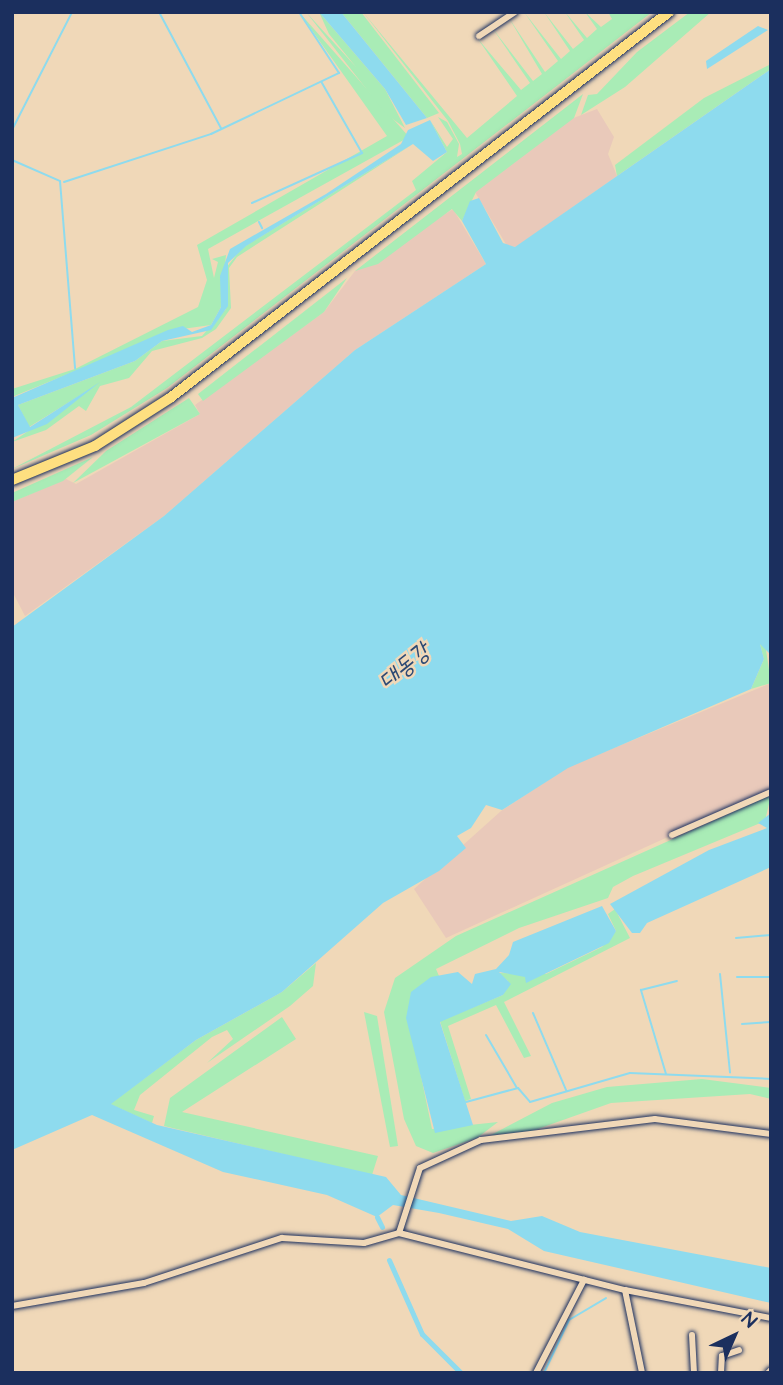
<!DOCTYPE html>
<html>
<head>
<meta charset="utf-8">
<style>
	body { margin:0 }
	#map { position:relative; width:783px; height:1385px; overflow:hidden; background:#f0d8b8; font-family:"Architects Daughter","Poor Story",sans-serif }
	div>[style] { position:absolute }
	.built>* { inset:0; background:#e9c9ba }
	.green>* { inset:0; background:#a9ecb6 }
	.water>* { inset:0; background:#8edbee }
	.stream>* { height:2px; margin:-1px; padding:0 1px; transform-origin:1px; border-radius:1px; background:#8edbee }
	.canal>* { height:5px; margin:-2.5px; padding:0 2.5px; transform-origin:2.5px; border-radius:2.5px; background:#8edbee }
	.roads { filter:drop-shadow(0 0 2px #1b2f5e) drop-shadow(0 0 2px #1b2f5e) }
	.street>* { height:6px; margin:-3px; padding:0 3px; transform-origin:3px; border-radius:3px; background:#f0d8b8 }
	.highway>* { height:10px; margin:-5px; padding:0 5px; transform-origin:5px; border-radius:5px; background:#fedf80 }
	span { translate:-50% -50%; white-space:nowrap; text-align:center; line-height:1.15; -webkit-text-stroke:5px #f0d8b8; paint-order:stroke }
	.water-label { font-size:24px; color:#2c4974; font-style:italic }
	.frame { position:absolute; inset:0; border:14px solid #1b2f5e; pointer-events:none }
	.north { position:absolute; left:699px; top:1301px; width:70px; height:70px; -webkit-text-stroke:5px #f0d8b8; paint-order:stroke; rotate:44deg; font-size:19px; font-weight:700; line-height:28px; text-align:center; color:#1b2f5e }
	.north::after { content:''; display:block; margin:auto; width:24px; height:32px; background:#1b2f5e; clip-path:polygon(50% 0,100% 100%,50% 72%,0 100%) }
</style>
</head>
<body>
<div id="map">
	<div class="built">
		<div style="clip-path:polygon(597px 109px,614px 137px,608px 154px,617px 176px,516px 247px,507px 246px,475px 192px,571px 119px)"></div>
		<div style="clip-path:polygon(453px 209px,486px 264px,355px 350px,164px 516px,25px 616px,12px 591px,12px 502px,66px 479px,76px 484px,200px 414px,195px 405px,324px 312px,355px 271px)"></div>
		<div style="clip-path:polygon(771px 683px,771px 790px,446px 938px,414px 889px,501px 811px,568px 767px)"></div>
	</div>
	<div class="green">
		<div style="clip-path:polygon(299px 12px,409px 137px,208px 249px,214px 278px,218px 262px,212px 259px,226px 255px,221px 307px,211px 325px,175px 330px,12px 397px,12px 389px,75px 369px,198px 307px,207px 280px,197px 245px,387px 136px)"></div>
		<div style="clip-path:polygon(306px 12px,356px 67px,329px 34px,319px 12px,385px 89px,405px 128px,386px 114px)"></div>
		<div style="clip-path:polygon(341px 12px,361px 12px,439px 113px,427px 118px)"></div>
		<div style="clip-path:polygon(363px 12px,467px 138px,517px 96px,478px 39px,521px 90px,530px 83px,493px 29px,533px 81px,542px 74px,509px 18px,545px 72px,558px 61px,524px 12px,561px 59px,570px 51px,544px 12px,573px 49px,584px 40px,565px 12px,587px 38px,597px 29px,585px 12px,601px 27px,612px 19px,608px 12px,652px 12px,167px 388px,91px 435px,12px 469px,131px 407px,416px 190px,412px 181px,447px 152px,430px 120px,447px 147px,453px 139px,438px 117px,447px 122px,459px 144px,457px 157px,462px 154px,460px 144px,448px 121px)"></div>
		<div style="clip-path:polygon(690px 12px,711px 12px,625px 87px,581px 115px,588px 95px,597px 94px,637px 52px)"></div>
		<div style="clip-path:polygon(771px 64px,771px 69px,617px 176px,615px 165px,704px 98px)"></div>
		<div style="clip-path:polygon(583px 94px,574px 118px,476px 192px,462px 221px,452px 209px,378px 264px,355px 271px)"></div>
		<div style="clip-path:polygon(413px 144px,237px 257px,229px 268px,231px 308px,216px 329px,202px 338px,152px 351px,129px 378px,100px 386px,86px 411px,79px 406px,46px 430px,12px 442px,95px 386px,29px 427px,18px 405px,135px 361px,162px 341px,202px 336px,226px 309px,226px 268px,242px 248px)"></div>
		<div style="clip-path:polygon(347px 278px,324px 312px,203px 401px,198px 394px)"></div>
		<div style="clip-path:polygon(189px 398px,200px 414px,73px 483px,106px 451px)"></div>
		<div style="clip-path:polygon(93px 457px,63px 481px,12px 502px,12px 493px)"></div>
		<div style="clip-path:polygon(765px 643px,771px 683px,751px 689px,764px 659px,760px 644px)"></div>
		<div style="clip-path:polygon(771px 795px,765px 821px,633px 876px,613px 887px,608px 898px,519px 928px,436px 969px,439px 976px,422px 985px,413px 1038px,432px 1129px,498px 1122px,477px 1138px,433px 1153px,416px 1146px,404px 1119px,384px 1012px,395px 978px,456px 936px)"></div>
		<div style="clip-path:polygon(615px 909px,630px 938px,504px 1002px,531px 1056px,524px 1058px,496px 1005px,448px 1026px,471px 1099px,465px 1101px,440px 1021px,503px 995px,508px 981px,498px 973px,546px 974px,602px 947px,616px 931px,608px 914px)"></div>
		<div style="clip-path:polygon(316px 963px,313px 986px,290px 1006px,207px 1063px,233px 1039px,227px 1030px,212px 1037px,140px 1095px,134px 1110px,154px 1116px,152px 1123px,110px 1104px,196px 1040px,282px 992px)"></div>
		<div style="clip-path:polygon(364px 1012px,377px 1016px,398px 1146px,390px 1147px)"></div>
		<div style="clip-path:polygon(282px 1017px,296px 1039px,182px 1112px,378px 1156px,372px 1175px,164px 1126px,170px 1098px)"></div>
		<div style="clip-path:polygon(702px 1079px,771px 1088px,771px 1099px,750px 1094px,611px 1103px,532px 1131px,491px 1135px,552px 1103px,607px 1087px)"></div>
	</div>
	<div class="water">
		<div style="clip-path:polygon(319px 12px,341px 12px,427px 118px,406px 125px,385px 89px)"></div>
		<div style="clip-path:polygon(758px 26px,768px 30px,707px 69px,706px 61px)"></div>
		<div style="clip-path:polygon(771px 69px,771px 655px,760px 644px,764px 659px,751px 689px,568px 768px,502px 810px,486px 805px,471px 828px,457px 836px,466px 848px,439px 871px,383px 903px,282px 992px,196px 1040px,111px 1104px,157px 1125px,386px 1177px,401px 1195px,511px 1221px,542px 1216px,580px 1232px,771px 1268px,771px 1303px,544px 1251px,508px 1229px,439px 1213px,393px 1205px,377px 1217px,327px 1195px,223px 1172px,92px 1115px,12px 1150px,12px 627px,164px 516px,355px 350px,486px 264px,462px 221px,470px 201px,479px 198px,503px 243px,515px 247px)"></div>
		<div style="clip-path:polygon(430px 120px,447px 152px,433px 161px,413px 144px,246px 246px,228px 263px,228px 306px,211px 330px,162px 341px,135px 361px,18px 405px,30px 427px,100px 382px,47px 424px,12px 438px,12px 398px,168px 330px,183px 326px,192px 332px,211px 325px,221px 307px,220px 276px,230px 249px,326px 194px,401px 144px,408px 130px)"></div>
		<div style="clip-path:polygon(771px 813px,771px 867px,647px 923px,640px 933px,632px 933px,610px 904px,709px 850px,767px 828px,758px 823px)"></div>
		<div style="clip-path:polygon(602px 906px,616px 931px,609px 943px,526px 983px,525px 977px,499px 972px,511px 984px,503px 995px,440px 1022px,473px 1125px,435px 1133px,406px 1018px,411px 992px,431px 977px,458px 972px,472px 984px,475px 974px,496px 969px,509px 955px,513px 942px)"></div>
	</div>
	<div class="stream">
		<div style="left:159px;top:12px;width:132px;rotate:61.9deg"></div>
		<div style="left:12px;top:130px;width:132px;rotate:-63deg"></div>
		<div style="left:12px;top:160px;width:52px;rotate:23.6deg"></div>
		<div style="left:60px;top:181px;width:188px;rotate:85.4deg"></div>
		<div style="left:64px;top:182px;width:155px;rotate:-18.1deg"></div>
		<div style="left:211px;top:134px;width:142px;rotate:-25.5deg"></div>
		<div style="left:339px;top:73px;width:73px;rotate:-123.3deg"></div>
		<div style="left:252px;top:203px;width:121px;rotate:-24.4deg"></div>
		<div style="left:362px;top:153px;width:81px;rotate:-119.7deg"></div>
		<div style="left:259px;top:222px;width:7px;rotate:63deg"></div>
		<div style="left:736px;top:938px;width:35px;rotate:-5deg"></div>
		<div style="left:720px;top:974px;width:99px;rotate:84.2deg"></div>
		<div style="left:737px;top:977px;width:34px"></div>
		<div style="left:533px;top:1013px;width:84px;rotate:66.8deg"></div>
		<div style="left:742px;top:1024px;width:29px;rotate:-4deg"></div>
		<div style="left:486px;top:1035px;width:61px;rotate:59.7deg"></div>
		<div style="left:666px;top:1074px;width:88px;rotate:-106.6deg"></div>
		<div style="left:641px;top:990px;width:37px;rotate:-14deg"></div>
		<div style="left:466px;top:1102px;width:54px;rotate:-15.1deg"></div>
		<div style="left:518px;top:1088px;width:18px;rotate:49deg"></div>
		<div style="left:530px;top:1102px;width:104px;rotate:-16.2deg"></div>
		<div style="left:630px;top:1073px;width:141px;rotate:2.4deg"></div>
		<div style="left:544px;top:1373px;width:59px;rotate:-64.7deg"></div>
		<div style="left:569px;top:1320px;width:43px;rotate:-30.7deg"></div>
	</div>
	<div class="canal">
		<div style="left:377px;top:1217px;width:11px;rotate:63deg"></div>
		<div style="left:389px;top:1260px;width:81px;rotate:66deg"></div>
		<div style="left:422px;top:1334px;width:55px;rotate:45deg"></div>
	</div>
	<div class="roads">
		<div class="street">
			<div style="left:479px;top:36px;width:43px;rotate:-33.7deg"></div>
			<div style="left:672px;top:835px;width:108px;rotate:-23.5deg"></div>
			<div style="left:399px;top:1233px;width:68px;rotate:-72.1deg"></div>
			<div style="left:420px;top:1168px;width:67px;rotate:-24.7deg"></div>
			<div style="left:481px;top:1140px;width:175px;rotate:-6.9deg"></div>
			<div style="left:655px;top:1119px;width:117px;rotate:7.4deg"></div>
			<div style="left:625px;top:1290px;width:85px;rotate:78.4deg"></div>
			<div style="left:12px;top:1306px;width:134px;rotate:-9.9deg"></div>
			<div style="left:144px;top:1283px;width:145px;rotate:-18.1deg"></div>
			<div style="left:282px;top:1238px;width:82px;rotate:3.5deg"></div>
			<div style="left:364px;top:1243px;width:36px;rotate:-16deg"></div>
			<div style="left:399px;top:1233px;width:233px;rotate:14.2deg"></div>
			<div style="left:625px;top:1290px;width:149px;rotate:10.9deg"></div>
			<div style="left:692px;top:1335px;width:38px;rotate:87deg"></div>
			<div style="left:536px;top:1373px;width:105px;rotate:-62.7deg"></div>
			<div style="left:721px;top:1373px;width:17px;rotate:-87deg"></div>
			<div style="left:722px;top:1356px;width:18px;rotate:-19deg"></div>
			<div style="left:768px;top:1373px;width:4px;rotate:-45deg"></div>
		</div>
		<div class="highway">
			<div style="left:12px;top:480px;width:90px;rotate:-22.3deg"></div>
			<div style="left:95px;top:446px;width:89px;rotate:-32.6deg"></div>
			<div style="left:170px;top:398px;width:631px;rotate:-37.72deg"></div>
		</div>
	</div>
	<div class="water-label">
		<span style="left:405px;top:667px;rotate:-39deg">대동강</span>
	</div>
	<div class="frame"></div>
	<div class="north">N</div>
</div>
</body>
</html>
